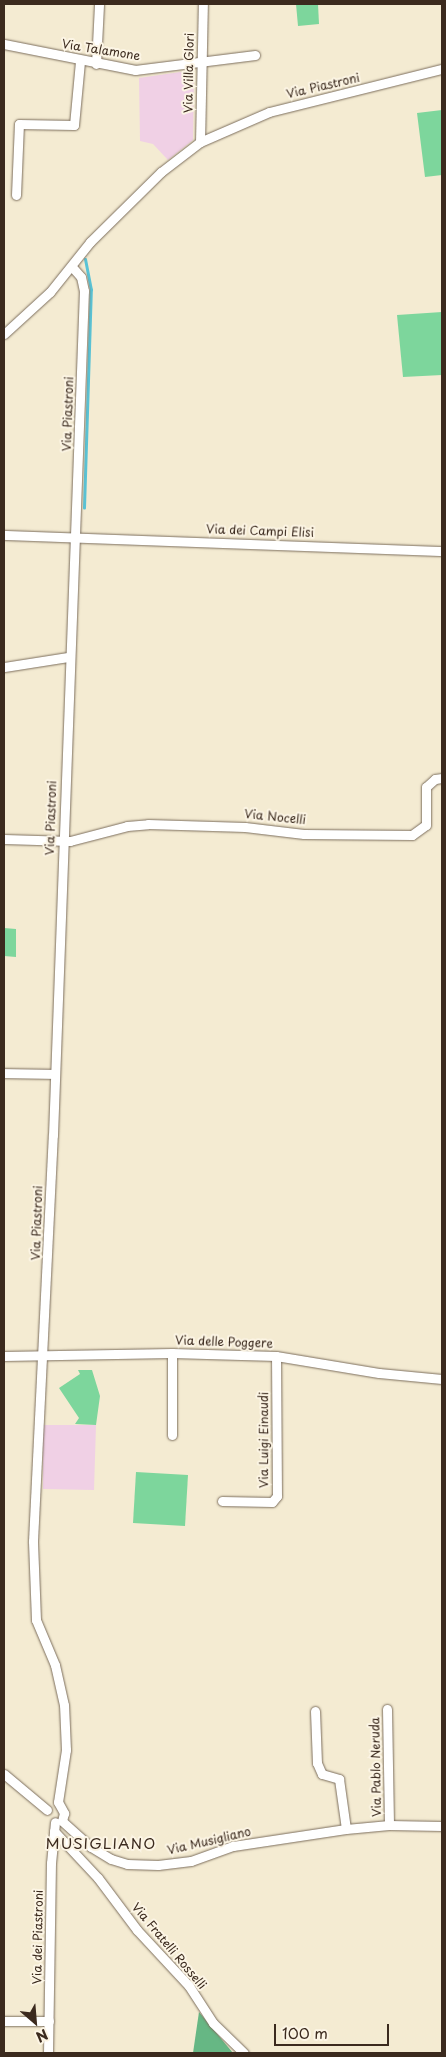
<!DOCTYPE html>
<html>
<head>
<meta charset="utf-8">
<style>
	body { margin:0 }
	#map { position:relative; width:446px; height:2057px; overflow:hidden; background:#f4ebd2; font-family:"Playpen Sans",sans-serif }
	div>[style] { position:absolute }
	.built>* { inset:0; background:#f0d0e5 }
	.green>* { inset:0; background:#7dd69c }
	.forest>* { inset:0; background:#66b784 }
	.stream>* { height:2.5px; margin:-1.25px; padding:0 1.25px; transform-origin:1.25px; border-radius:1.25px; background:#5ac3d6 }
	.roads { filter:drop-shadow(0 0 1px #7c6e5d) drop-shadow(0 0 1px #7c6e5d) }
	.minor>* { height:9px; margin:-4.5px; padding:0 4.5px; transform-origin:4.5px; border-radius:4.5px; background:#fff }
	span { translate:-50% -50%; white-space:nowrap; text-align:center; line-height:1.15; -webkit-text-stroke:4px #fcf5e5; paint-order:stroke }
	.street-label { font-size:12px; color:#3b2a1e }
	.quarter-label { font-size:15px; color:#3b2a1e; letter-spacing:1px }
	.frame { position:absolute; inset:0; border:5px solid #3b2a1e; pointer-events:none }
	.north { position:absolute; left:10px; top:1997px; width:50px; height:50px; -webkit-text-stroke:4px #fcf5e5; paint-order:stroke; rotate:153deg; font-size:14px; font-weight:700; line-height:20px; text-align:center; color:#3b2a1e }
	.north::after { content:''; display:block; margin:auto; width:18px; height:22px; background:#3b2a1e; clip-path:polygon(50% 0,100% 100%,50% 72%,0 100%) }
	.scale { position:absolute; left:274px; top:2024px; width:115px; height:22px; box-sizing:border-box; border:2px solid #3b2a1e; border-top:0; padding-left:6px; font-size:15px; line-height:18px; white-space:nowrap; color:#3b2a1e; -webkit-text-stroke:4px #fcf5e5; paint-order:stroke }
</style>
</head>
<body>
<div id="map">
	<div class="built">
		<div style="clip-path:polygon(194px 70px,193px 140px,168px 160px,153px 144px,140px 141px,139px 78px)"></div>
		<div style="clip-path:polygon(43px 1425px,96px 1425px,94px 1490px,43px 1489px)"></div>
	</div>
	<div class="green">
		<div style="clip-path:polygon(296px 4px,318px 4px,319px 24px,298px 26px)"></div>
		<div style="clip-path:polygon(442px 110px,442px 175px,425px 177px,417px 113px)"></div>
		<div style="clip-path:polygon(442px 312px,442px 375px,403px 377px,397px 315px)"></div>
		<div style="clip-path:polygon(4px 928px,16px 929px,16px 957px,4px 956px)"></div>
		<div style="clip-path:polygon(78px 1370px,92px 1370px,100px 1396px,96px 1425px,75px 1424px,79px 1418px,59px 1388px,80px 1374px)"></div>
		<div style="clip-path:polygon(136px 1472px,188px 1475px,185px 1526px,133px 1523px)"></div>
	</div>
	<div class="forest">
		<div style="clip-path:polygon(199px 2012px,233px 2053px,193px 2053px)"></div>
	</div>
	<div class="stream">
		<div style="left:84px;top:508px;width:218px;rotate:-88.2deg"></div>
		<div style="left:91px;top:290px;width:31px;rotate:-101deg"></div>
	</div>
	<div class="roads">
		<div class="minor">
			<div style="left:4px;top:44px;width:134px;rotate:11.2deg"></div>
			<div style="left:135px;top:70px;width:121px;rotate:-7.1deg"></div>
			<div style="left:96px;top:64px;width:60px;rotate:-87.1deg"></div>
			<div style="left:200px;top:142px;width:138px;rotate:-88.8deg"></div>
			<div style="left:16px;top:195px;width:71px;rotate:-87.6deg"></div>
			<div style="left:19px;top:124px;width:55px;rotate:1deg"></div>
			<div style="left:74px;top:125px;width:64px;rotate:-84.6deg"></div>
			<div style="left:4px;top:334px;width:62px;rotate:-42.4deg"></div>
			<div style="left:50px;top:292px;width:64px;rotate:-51.3deg"></div>
			<div style="left:90px;top:242px;width:100px;rotate:-44.6deg"></div>
			<div style="left:161px;top:172px;width:49px;rotate:-37.6deg"></div>
			<div style="left:200px;top:142px;width:75px;rotate:-23.5deg"></div>
			<div style="left:269px;top:112px;width:178px;rotate:-14deg"></div>
			<div style="left:4px;top:535px;width:438px;rotate:2.1deg"></div>
			<div style="left:4px;top:667px;width:65px;rotate:-8.9deg"></div>
			<div style="left:4px;top:839px;width:66px;rotate:1.7deg"></div>
			<div style="left:70px;top:841px;width:59px;rotate:-14.7deg"></div>
			<div style="left:127px;top:826px;width:21px;rotate:-5deg"></div>
			<div style="left:148px;top:824px;width:97px;rotate:1.8deg"></div>
			<div style="left:245px;top:827px;width:59px;rotate:6.8deg"></div>
			<div style="left:304px;top:834px;width:108px;rotate:0.5deg"></div>
			<div style="left:412px;top:835px;width:17px;rotate:-36deg"></div>
			<div style="left:426px;top:825px;width:38px;rotate:-90deg"></div>
			<div style="left:426px;top:787px;width:12px;rotate:-42deg"></div>
			<div style="left:435px;top:779px;width:7px;rotate:-8deg"></div>
			<div style="left:4px;top:1073px;width:50px;rotate:1.1deg"></div>
			<div style="left:4px;top:1356px;width:168px;rotate:-1deg"></div>
			<div style="left:172px;top:1353px;width:104px;rotate:1.7deg"></div>
			<div style="left:276px;top:1356px;width:104px;rotate:9.4deg"></div>
			<div style="left:379px;top:1373px;width:63px;rotate:5.4deg"></div>
			<div style="left:172px;top:1435px;width:82px;rotate:-90deg"></div>
			<div style="left:222px;top:1501px;width:50px;rotate:1.1deg"></div>
			<div style="left:272px;top:1502px;width:8px;rotate:-50deg"></div>
			<div style="left:277px;top:1496px;width:140px;rotate:-90.4deg"></div>
			<div style="left:387px;top:1709px;width:116px;rotate:89deg"></div>
			<div style="left:315px;top:1711px;width:52px;rotate:87.8deg"></div>
			<div style="left:317px;top:1763px;width:12px;rotate:66deg"></div>
			<div style="left:322px;top:1774px;width:18px;rotate:16deg"></div>
			<div style="left:339px;top:1779px;width:50px;rotate:82deg"></div>
			<div style="left:4px;top:1774px;width:56px;rotate:39.9deg"></div>
			<div style="left:58px;top:1802px;width:53px;rotate:-81.3deg"></div>
			<div style="left:66px;top:1750px;width:45px;rotate:-92.5deg"></div>
			<div style="left:64px;top:1705px;width:41px;rotate:-102.7deg"></div>
			<div style="left:55px;top:1665px;width:49px;rotate:-112.9deg"></div>
			<div style="left:36px;top:1620px;width:79px;rotate:-92.2deg"></div>
			<div style="left:33px;top:1541px;width:406px;rotate:-87.2deg"></div>
			<div style="left:53px;top:1135px;width:845px;rotate:-87.9deg"></div>
			<div style="left:84px;top:291px;width:14px;rotate:-102deg"></div>
			<div style="left:81px;top:277px;width:13px;rotate:-132deg"></div>
			<div style="left:58px;top:1802px;width:13px;rotate:61deg"></div>
			<div style="left:64px;top:1813px;width:8px;rotate:104deg"></div>
			<div style="left:62px;top:1821px;width:39px;rotate:42deg"></div>
			<div style="left:91px;top:1847px;width:23px;rotate:31deg"></div>
			<div style="left:111px;top:1859px;width:17px;rotate:17deg"></div>
			<div style="left:127px;top:1864px;width:31px;rotate:2deg"></div>
			<div style="left:158px;top:1865px;width:33px;rotate:-7deg"></div>
			<div style="left:191px;top:1861px;width:45px;rotate:-19.7deg"></div>
			<div style="left:233px;top:1846px;width:114px;rotate:-8.6deg"></div>
			<div style="left:346px;top:1829px;width:43px;rotate:-5.3deg"></div>
			<div style="left:389px;top:1825px;width:53px;rotate:1.1deg"></div>
			<div style="left:54px;top:1831px;width:64px;rotate:46.9deg"></div>
			<div style="left:98px;top:1878px;width:65px;rotate:53.1deg"></div>
			<div style="left:137px;top:1930px;width:76px;rotate:47.1deg"></div>
			<div style="left:189px;top:1986px;width:44px;rotate:57deg"></div>
			<div style="left:213px;top:2023px;width:43px;rotate:44.1deg"></div>
			<div style="left:4px;top:2021px;width:45px"></div>
			<div style="left:48px;top:2053px;width:190px;rotate:-89.1deg"></div>
			<div style="left:51px;top:1863px;width:41px;rotate:-84.4deg"></div>
		</div>
	</div>
	<div class="street-label">
		<span style="left:101px;top:50px;rotate:9deg">Via Talamone</span>
		<span style="left:189px;top:73px;rotate:-89deg">Via Villa Glori</span>
		<span style="left:323px;top:86px;rotate:-13deg">Via Piastroni</span>
		<span style="left:68px;top:414px;rotate:-88deg">Via Piastroni</span>
		<span style="left:260px;top:531px;rotate:2deg">Via dei Campi Elisi</span>
		<span style="left:275px;top:817px;rotate:6deg">Via Nocelli</span>
		<span style="left:51px;top:818px;rotate:-88deg">Via Piastroni</span>
		<span style="left:37px;top:1223px;rotate:-88deg">Via Piastroni</span>
		<span style="left:224px;top:1342px;rotate:2deg">Via delle Poggere</span>
		<span style="left:264px;top:1440px;rotate:-90deg">Via Luigi Einaudi</span>
		<span style="left:376px;top:1767px;rotate:-91deg">Via Pablo Neruda</span>
		<span style="left:209px;top:1841px;rotate:-13deg">Via Musigliano</span>
		<span style="left:38px;top:1937px;rotate:-89deg">Via dei Piastroni</span>
		<span style="left:169px;top:1946px;rotate:50deg">Via Fratelli Rosselli</span>
	</div>
	<div class="quarter-label">
		<span style="left:101px;top:1843px">MUSIGLIANO</span>
	</div>
	<div class="frame"></div>
	<div class="north">N</div>
	<div class="scale">100 m</div>
</div>
</body>
</html>
